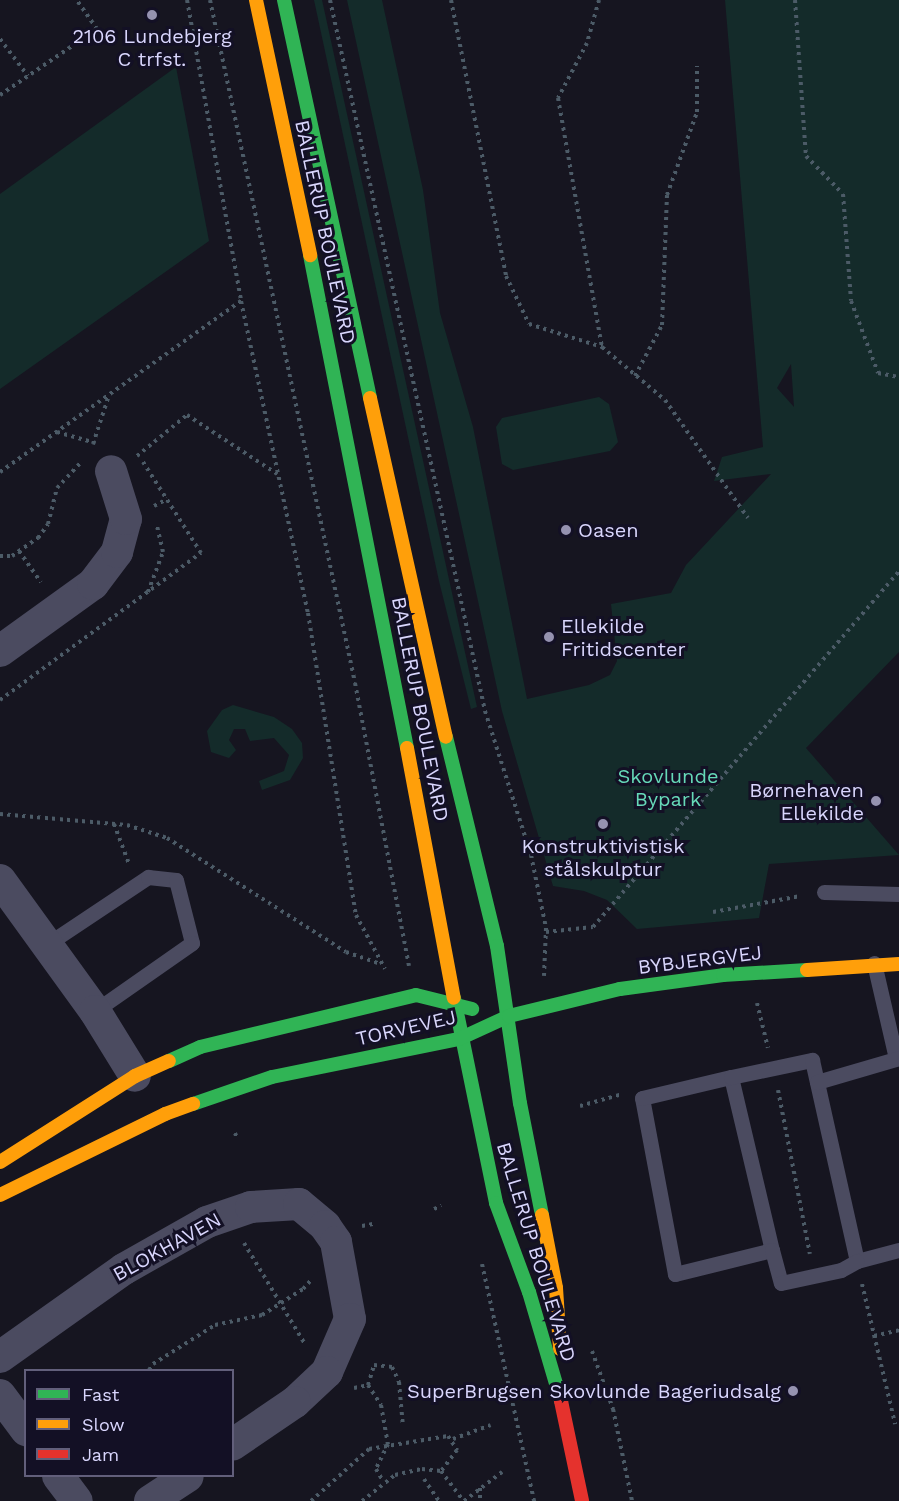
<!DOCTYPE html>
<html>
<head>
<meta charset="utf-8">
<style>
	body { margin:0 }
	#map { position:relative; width:899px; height:1501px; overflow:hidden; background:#161520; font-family:"Work Sans",sans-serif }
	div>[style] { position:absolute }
	.green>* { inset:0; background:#142b2a }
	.path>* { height:4px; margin-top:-2px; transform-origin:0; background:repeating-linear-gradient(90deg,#4c5b67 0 3px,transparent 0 7.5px) }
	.lane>* { height:15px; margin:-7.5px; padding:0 7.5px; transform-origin:7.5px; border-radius:7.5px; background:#4b4b60 }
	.street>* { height:32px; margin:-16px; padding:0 16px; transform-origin:16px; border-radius:16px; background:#4b4b60 }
	.fast>* { height:14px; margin:-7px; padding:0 7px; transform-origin:7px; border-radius:7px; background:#30b455 }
	.slow>* { height:14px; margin:-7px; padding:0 7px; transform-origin:7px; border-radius:7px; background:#ff9f0a }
	.jam>* { height:14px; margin:-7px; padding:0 7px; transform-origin:7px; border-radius:7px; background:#e5322d }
	.dots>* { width:16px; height:16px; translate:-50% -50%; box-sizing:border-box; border:3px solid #131025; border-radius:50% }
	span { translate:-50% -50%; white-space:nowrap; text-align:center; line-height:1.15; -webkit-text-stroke:6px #131025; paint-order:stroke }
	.poi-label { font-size:20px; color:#d9d6fd }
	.left { translate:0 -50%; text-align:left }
	.right { translate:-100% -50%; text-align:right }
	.street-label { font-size:20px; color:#d9d6fd }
	.park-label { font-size:20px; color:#66d9b8 }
	.legend { position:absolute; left:24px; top:1369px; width:210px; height:108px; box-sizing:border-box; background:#131025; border:2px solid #625f7b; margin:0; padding:8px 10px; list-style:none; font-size:18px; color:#d9d6fd }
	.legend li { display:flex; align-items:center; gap:12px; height:30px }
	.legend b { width:30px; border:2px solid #625f7b }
</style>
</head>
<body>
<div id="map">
	<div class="green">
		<div style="clip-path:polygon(314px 0,322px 0,477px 707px,471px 709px,439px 581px)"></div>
		<div style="clip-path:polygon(evenodd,347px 0,382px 0,423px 190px,440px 313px,473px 427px,527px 699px,589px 685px,610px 675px,617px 661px,611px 604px,671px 593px,686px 565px,771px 474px,714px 481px,722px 457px,763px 447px,725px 0,899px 0,899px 652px,806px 748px,899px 855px,769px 864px,759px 918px,637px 929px,607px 900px,584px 891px,553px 886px,502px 711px,347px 0,791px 364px,794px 407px,777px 388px,791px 364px)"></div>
		<div style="clip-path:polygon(176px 67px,209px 241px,0 389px,0 194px)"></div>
		<div style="clip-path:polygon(599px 397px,609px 404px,618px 442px,610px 451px,513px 470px,502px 464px,496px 427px,502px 418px)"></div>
		<div style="clip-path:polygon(233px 705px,274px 717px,292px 729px,302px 743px,303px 758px,290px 780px,262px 790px,259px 781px,284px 771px,289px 755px,274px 738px,250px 741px,245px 729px,234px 729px,229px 740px,236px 750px,229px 758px,211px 752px,207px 731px,222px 710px)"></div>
	</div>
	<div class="path">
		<div style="left:187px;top:0;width:306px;rotate:79.8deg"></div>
		<div style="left:241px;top:301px;width:319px;rotate:77.9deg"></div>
		<div style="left:308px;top:613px;width:306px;rotate:81deg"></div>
		<div style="left:356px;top:915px;width:61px;rotate:61.8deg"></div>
		<div style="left:210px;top:0;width:698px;rotate:78.01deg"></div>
		<div style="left:355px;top:683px;width:288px;rotate:79.2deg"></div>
		<div style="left:330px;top:0;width:728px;rotate:77.7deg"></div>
		<div style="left:485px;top:711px;width:151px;rotate:72.3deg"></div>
		<div style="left:531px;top:855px;width:75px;rotate:78.4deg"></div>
		<div style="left:546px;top:928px;width:48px;rotate:92.4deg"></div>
		<div style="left:451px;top:0;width:281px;rotate:78.7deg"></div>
		<div style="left:506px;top:276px;width:53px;rotate:64.4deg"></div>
		<div style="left:529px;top:324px;width:77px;rotate:17.5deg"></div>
		<div style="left:602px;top:347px;width:82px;rotate:40.1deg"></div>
		<div style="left:665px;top:400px;width:144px;rotate:54.9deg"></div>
		<div style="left:599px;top:0;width:45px;rotate:105.6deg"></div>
		<div style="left:587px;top:43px;width:62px;rotate:117.8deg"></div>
		<div style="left:558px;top:98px;width:253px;rotate:80deg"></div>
		<div style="left:795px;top:0;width:156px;rotate:86deg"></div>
		<div style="left:806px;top:156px;width:53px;rotate:45.8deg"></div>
		<div style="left:843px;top:194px;width:107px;rotate:85.7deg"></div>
		<div style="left:851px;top:301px;width:77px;rotate:69.4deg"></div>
		<div style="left:878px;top:373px;width:21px;rotate:11deg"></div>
		<div style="left:0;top:39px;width:46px;rotate:52.9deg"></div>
		<div style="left:0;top:95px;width:117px;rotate:-34.2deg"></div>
		<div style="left:97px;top:29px;width:35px;rotate:-125deg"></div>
		<div style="left:635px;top:376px;width:58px;rotate:-62.1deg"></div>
		<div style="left:662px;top:325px;width:130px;rotate:-87.8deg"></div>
		<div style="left:667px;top:195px;width:88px;rotate:-70.1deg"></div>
		<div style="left:697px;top:112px;width:46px;rotate:-90deg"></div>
		<div style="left:57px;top:432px;width:40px;rotate:16deg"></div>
		<div style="left:93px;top:444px;width:52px;rotate:-71.9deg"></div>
		<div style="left:137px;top:456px;width:65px;rotate:-39.4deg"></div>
		<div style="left:187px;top:415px;width:108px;rotate:33.2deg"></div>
		<div style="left:0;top:472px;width:296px;rotate:-35.4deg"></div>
		<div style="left:154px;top:506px;width:15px;rotate:-28deg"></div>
		<div style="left:19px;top:551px;width:38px;rotate:55deg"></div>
		<div style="left:0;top:556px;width:12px"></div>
		<div style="left:12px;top:556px;width:32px;rotate:-35deg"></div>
		<div style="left:38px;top:538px;width:17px;rotate:-54deg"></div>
		<div style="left:48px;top:524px;width:37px;rotate:-76deg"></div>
		<div style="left:57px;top:488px;width:34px;rotate:-47deg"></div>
		<div style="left:148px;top:592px;width:43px;rotate:-69.4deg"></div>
		<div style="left:163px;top:552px;width:28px;rotate:-103deg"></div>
		<div style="left:0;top:700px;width:249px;rotate:-36.2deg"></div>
		<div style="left:201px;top:553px;width:108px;rotate:-122.5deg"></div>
		<div style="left:0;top:814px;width:127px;rotate:5deg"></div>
		<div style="left:127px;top:825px;width:42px;rotate:18deg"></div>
		<div style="left:167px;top:838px;width:212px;rotate:32.5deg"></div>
		<div style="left:346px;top:952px;width:34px;rotate:19deg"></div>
		<div style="left:114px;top:824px;width:43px;rotate:69.4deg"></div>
		<div style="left:713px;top:912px;width:89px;rotate:-10.3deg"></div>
		<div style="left:546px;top:932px;width:47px;rotate:-6.1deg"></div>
		<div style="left:593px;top:927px;width:469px;rotate:-49.3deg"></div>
		<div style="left:757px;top:1003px;width:46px;rotate:76.3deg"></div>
		<div style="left:778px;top:1090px;width:167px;rotate:79deg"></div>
		<div style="left:580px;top:1106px;width:41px;rotate:-15.8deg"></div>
		<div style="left:235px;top:1133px;width:5px;rotate:68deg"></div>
		<div style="left:434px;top:1209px;width:8px;rotate:-23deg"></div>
		<div style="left:362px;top:1226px;width:11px;rotate:-10deg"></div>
		<div style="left:244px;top:1243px;width:118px;rotate:58.9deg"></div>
		<div style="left:482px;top:1264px;width:243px;rotate:77.6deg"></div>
		<div style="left:862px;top:1284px;width:144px;rotate:76.7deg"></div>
		<div style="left:874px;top:1336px;width:26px;rotate:-13deg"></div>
		<div style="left:592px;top:1351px;width:62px;rotate:70.1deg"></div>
		<div style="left:613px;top:1409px;width:94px;rotate:78.3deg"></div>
		<div style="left:149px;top:1370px;width:7px;rotate:-56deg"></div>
		<div style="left:153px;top:1364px;width:73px;rotate:-32.2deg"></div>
		<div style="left:215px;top:1325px;width:48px;rotate:-12deg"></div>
		<div style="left:262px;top:1315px;width:49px;rotate:-32.4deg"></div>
		<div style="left:303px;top:1289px;width:13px;rotate:-48deg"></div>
		<div style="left:368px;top:1385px;width:21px;rotate:-73deg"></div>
		<div style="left:374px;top:1365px;width:18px;rotate:6deg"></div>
		<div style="left:392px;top:1367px;width:17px;rotate:65deg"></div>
		<div style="left:399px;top:1382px;width:45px;rotate:84.9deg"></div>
		<div style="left:354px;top:1388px;width:14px;rotate:-12deg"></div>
		<div style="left:368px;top:1385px;width:24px;rotate:57deg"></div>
		<div style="left:381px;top:1405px;width:40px;rotate:80deg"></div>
		<div style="left:388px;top:1444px;width:28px;rotate:116deg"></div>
		<div style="left:376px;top:1469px;width:14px;rotate:60deg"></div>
		<div style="left:453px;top:1439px;width:40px;rotate:-20.2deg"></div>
		<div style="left:424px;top:1479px;width:27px;rotate:56deg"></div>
		<div style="left:480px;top:1488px;width:13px;rotate:90deg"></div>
		<div style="left:311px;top:1501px;width:78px;rotate:-41.9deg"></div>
		<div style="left:369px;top:1449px;width:80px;rotate:-9.3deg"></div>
		<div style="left:448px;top:1436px;width:17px;rotate:57deg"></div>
		<div style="left:457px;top:1450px;width:26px;rotate:127deg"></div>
		<div style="left:441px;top:1471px;width:38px;rotate:53deg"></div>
		<div style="left:362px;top:1501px;width:42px;rotate:-38.2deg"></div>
		<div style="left:395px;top:1475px;width:28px;rotate:-13deg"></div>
		<div style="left:422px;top:1469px;width:19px;rotate:6deg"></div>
		<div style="left:464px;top:1501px;width:48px;rotate:-37.3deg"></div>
	</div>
	<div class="lane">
		<div style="left:824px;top:892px;width:75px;rotate:1.5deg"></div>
		<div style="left:46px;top:945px;width:123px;rotate:-33.7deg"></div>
		<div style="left:148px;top:877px;width:28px;rotate:6deg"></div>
		<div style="left:176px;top:880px;width:65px;rotate:75.7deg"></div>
		<div style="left:192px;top:943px;width:118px;rotate:145deg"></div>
		<div style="left:874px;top:963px;width:98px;rotate:77deg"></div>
		<div style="left:731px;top:1077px;width:178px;rotate:76.7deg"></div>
		<div style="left:772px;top:1250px;width:100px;rotate:166.1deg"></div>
		<div style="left:675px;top:1274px;width:179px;rotate:-100.6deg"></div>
		<div style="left:642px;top:1098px;width:91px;rotate:-13.3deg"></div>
		<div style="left:731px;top:1077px;width:83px;rotate:-11.9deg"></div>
		<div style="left:812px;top:1060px;width:206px;rotate:77.4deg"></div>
		<div style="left:857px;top:1261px;width:43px;rotate:-14.7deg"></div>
		<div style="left:817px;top:1082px;width:85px;rotate:-16.3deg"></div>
		<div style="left:772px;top:1250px;width:34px;rotate:75deg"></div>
		<div style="left:781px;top:1283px;width:61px;rotate:-12.2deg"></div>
		<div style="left:841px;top:1270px;width:18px;rotate:-29deg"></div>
	</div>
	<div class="street">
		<div style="left:0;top:651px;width:115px;rotate:-35.8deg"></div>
		<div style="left:93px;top:584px;width:40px;rotate:-53deg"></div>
		<div style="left:117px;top:552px;width:34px;rotate:-75deg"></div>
		<div style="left:126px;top:519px;width:50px;rotate:-107.4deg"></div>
		<div style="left:0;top:880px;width:162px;rotate:54.1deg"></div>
		<div style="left:95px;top:1011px;width:76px;rotate:58.4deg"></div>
		<div style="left:0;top:1357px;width:152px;rotate:-35.4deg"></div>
		<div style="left:124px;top:1269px;width:95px;rotate:-29.5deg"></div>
		<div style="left:207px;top:1222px;width:46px;rotate:-18.8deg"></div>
		<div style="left:251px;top:1207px;width:48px;rotate:-3.6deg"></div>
		<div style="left:299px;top:1204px;width:34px;rotate:40deg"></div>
		<div style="left:325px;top:1226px;width:19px;rotate:55deg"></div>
		<div style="left:336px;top:1242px;width:78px;rotate:79.7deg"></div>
		<div style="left:350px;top:1319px;width:58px;rotate:113.5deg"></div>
		<div style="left:327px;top:1372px;width:44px;rotate:136.8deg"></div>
		<div style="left:295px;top:1402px;width:76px;rotate:145.7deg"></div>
		<div style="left:0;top:1395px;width:44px;rotate:53.4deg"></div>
		<div style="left:58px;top:1476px;width:31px;rotate:53deg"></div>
		<div style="left:150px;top:1501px;width:45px;rotate:-33.3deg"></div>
	</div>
	<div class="fast">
		<div style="left:284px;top:0;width:407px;rotate:77.8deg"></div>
		<div style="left:310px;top:255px;width:502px;rotate:78.87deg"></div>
		<div style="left:446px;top:737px;width:215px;rotate:76.3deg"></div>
		<div style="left:497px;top:946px;width:159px;rotate:81.7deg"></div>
		<div style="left:520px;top:1103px;width:114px;rotate:78.9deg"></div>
		<div style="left:454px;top:998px;width:209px;rotate:78.4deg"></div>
		<div style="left:496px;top:1203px;width:95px;rotate:69.7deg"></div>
		<div style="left:529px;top:1292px;width:114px;rotate:73.6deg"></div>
		<div style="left:169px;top:1061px;width:34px;rotate:-24deg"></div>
		<div style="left:200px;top:1047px;width:222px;rotate:-13.5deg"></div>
		<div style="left:416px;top:995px;width:58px;rotate:14deg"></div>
		<div style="left:193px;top:1104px;width:83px;rotate:-18.9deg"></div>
		<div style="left:272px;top:1077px;width:191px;rotate:-11.5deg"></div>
		<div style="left:459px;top:1039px;width:55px;rotate:-24.7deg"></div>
		<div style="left:509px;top:1016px;width:114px;rotate:-13.7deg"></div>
		<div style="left:620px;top:989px;width:104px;rotate:-7.7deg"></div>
		<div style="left:723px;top:975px;width:84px;rotate:-3.4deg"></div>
	</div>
	<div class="slow">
		<div style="left:256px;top:0;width:261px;rotate:78deg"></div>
		<div style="left:370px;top:398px;width:347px;rotate:77.4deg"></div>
		<div style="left:407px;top:748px;width:254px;rotate:79.4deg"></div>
		<div style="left:807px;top:970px;width:92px;rotate:-3.7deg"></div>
		<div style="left:0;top:1162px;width:160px;rotate:-32.5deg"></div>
		<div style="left:135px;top:1076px;width:37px;rotate:-24deg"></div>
		<div style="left:0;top:1195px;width:184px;rotate:-26.1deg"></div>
		<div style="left:165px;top:1114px;width:30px;rotate:-20deg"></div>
		<div style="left:542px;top:1215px;width:74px;rotate:79.1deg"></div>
		<div style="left:556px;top:1288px;width:61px;rotate:86.2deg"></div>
	</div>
	<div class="jam">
		<div style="left:561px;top:1401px;width:102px;rotate:78.1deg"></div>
	</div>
	<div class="dots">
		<div style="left:152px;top:15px;background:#9592b0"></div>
		<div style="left:566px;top:530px;background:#9592b0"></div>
		<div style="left:549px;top:637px;background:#9592b0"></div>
		<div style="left:876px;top:801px;background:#9592b0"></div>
		<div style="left:603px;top:824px;background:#9592b0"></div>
		<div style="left:793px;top:1391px;background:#9592b0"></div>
	</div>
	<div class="poi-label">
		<span style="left:152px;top:48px">2106 Lundebjerg<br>C trfst.</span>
		<span class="left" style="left:578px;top:530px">Oasen</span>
		<span class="left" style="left:561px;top:638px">Ellekilde<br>Fritidscenter</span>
		<span class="right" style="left:864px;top:802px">Børnehaven<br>Ellekilde</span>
		<span style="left:603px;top:858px">Konstruktivistisk<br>stålskulptur</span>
		<span class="right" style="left:781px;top:1391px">SuperBrugsen Skovlunde Bageriudsalg</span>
	</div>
	<div class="street-label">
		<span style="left:325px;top:232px;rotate:78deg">BALLERUP BOULEVARD</span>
		<span style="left:420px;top:709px;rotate:79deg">BALLERUP BOULEVARD</span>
		<span style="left:700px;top:960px;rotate:-7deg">BYBJERGVEJ</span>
		<span style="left:406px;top:1028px;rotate:-13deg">TORVEVEJ</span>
		<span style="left:167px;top:1247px;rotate:-29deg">BLOKHAVEN</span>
		<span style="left:536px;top:1252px;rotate:73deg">BALLERUP BOULEVARD</span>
	</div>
	<div class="park-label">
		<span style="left:668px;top:788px">Skovlunde<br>Bypark</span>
	</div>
	<ul class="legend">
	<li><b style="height:8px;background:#30b455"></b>Fast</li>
	<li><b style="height:8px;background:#ff9f0a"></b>Slow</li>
	<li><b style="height:8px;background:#e5322d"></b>Jam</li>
	</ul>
</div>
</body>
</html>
